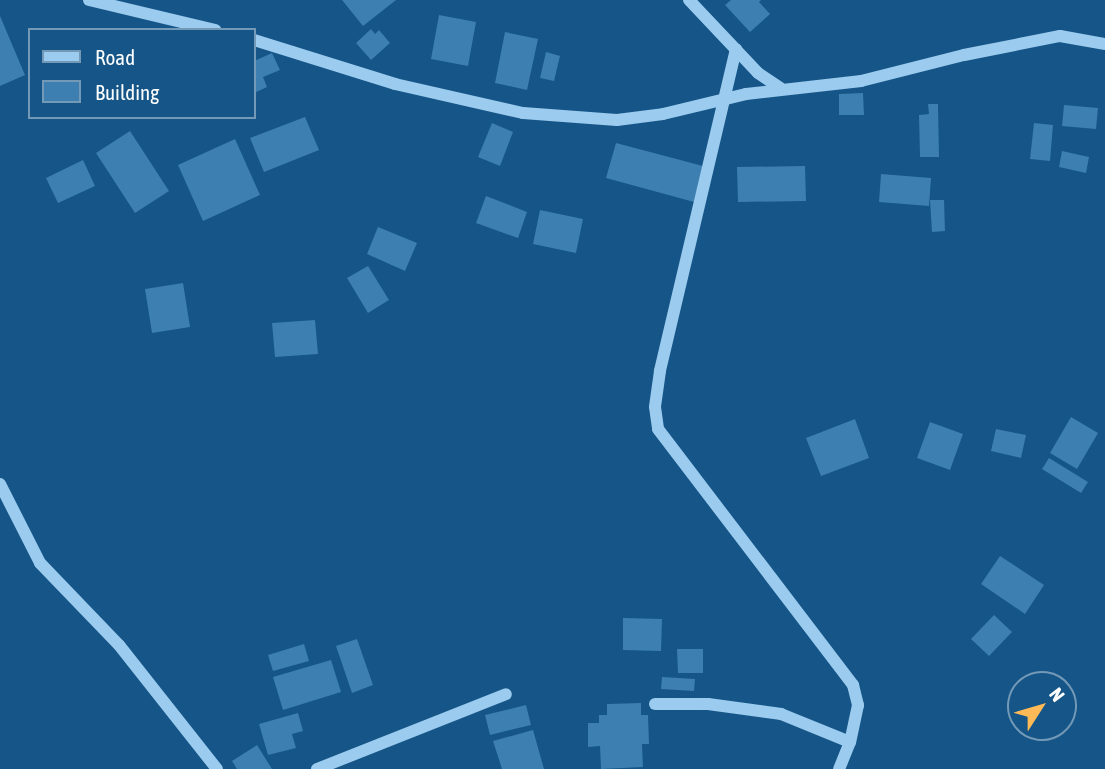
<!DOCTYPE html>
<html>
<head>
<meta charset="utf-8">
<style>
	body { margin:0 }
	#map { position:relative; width:1105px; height:769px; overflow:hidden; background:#155587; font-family:"Asap Condensed",sans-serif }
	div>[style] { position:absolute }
	.building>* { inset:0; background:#3d7fb1 }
	.minor>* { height:12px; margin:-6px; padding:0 6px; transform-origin:6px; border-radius:6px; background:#9bcbee }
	span { translate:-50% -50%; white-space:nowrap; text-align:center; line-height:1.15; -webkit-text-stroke:5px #155587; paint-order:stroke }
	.legend { position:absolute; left:28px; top:28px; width:228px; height:91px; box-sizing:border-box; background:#155587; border:2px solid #7399b7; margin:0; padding:9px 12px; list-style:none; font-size:21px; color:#fff }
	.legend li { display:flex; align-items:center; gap:14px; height:35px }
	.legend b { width:35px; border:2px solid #7399b7 }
	.north { position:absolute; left:1007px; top:671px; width:70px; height:70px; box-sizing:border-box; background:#155587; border:2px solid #7399b7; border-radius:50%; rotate:53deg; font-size:19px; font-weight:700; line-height:28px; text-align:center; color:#fff }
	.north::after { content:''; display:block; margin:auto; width:24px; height:32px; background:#ffba58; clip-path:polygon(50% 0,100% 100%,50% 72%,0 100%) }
</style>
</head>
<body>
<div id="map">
	<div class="building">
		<div style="clip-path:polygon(342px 0,396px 0,363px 26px)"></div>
		<div style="clip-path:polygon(731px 0,761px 0,759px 2px,770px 14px,750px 32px,725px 5px)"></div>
		<div style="clip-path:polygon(439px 15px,476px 22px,468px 66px,431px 59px)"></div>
		<div style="clip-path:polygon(0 16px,25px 75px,0 86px)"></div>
		<div style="clip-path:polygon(371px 29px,375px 34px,379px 30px,390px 43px,371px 60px,356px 43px)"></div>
		<div style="clip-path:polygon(505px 32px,538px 39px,527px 90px,495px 83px)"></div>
		<div style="clip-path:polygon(546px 52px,560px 56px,554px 81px,540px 78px)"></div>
		<div style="clip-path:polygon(272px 53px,280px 70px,263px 77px,267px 87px,254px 93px,254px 61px)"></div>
		<div style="clip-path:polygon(863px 93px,864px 115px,839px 115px,839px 94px)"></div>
		<div style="clip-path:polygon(928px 104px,938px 104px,939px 157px,920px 157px,919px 115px,929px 114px)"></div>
		<div style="clip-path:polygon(1064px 105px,1098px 108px,1096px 129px,1062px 126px)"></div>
		<div style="clip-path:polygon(305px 117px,319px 150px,264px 172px,250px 138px)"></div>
		<div style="clip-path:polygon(492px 123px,513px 132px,500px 166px,478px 157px)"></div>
		<div style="clip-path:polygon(1034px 123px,1053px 125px,1050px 161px,1030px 159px)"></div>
		<div style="clip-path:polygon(130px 131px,169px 191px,135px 213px,96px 153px)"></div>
		<div style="clip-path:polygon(235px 139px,260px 195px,203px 221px,178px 165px)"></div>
		<div style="clip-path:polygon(616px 143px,703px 166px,694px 202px,606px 178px)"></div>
		<div style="clip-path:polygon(1062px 151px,1089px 157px,1086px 173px,1059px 167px)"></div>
		<div style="clip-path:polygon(83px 160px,95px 186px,58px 203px,46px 178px)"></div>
		<div style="clip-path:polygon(805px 166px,806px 201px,738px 202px,737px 167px)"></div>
		<div style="clip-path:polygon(881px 174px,931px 178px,929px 206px,879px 202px)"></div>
		<div style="clip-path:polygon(486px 196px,527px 212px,518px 238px,476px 223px)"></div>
		<div style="clip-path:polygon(930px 200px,944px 200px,945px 231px,932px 232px)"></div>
		<div style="clip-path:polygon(540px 210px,583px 219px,576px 253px,533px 244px)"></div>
		<div style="clip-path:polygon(378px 227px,417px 243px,405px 271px,367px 254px)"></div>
		<div style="clip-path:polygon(368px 266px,389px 300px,368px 313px,347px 278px)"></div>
		<div style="clip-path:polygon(183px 283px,190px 327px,152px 333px,145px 289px)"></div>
		<div style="clip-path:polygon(315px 320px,318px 354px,275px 357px,272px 323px)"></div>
		<div style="clip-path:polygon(1071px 417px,1098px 433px,1077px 469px,1050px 453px)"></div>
		<div style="clip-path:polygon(855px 419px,869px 458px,821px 476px,806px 438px)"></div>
		<div style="clip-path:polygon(930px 422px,963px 434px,950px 470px,917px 458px)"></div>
		<div style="clip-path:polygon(996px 429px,1026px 435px,1021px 458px,991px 451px)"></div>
		<div style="clip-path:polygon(1049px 458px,1088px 482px,1081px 493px,1042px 469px)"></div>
		<div style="clip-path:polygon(1000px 556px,1044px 585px,1025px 614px,981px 584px)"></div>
		<div style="clip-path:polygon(994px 615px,1012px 632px,989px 656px,971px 639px)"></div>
		<div style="clip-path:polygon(623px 618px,662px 619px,661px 651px,623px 650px)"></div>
		<div style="clip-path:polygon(357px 639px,373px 685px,352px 693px,336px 646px)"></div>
		<div style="clip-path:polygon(304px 644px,309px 661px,273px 671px,268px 655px)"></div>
		<div style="clip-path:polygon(677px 649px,703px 649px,703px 673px,678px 673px)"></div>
		<div style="clip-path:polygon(331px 660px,341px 692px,283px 710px,273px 677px)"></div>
		<div style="clip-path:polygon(662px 677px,695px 679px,694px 691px,661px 689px)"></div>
		<div style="clip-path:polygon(641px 703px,641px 715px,648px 715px,649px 744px,642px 744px,643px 767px,601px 769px,600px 746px,588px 747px,588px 723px,599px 723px,599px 715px,607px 715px,607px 704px)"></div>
		<div style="clip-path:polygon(526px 705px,531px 725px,490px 735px,485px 715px)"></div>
		<div style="clip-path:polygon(298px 713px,303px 731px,292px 734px,296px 748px,268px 755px,259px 724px)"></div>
		<div style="clip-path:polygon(533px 730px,544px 769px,502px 769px,493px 741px)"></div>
		<div style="clip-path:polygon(257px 745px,272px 769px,237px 769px,232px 761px)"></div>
	</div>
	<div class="minor">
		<div style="left:89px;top:0;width:130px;rotate:13.4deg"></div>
		<div style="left:689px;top:0;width:100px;rotate:46.6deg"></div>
		<div style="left:758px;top:73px;width:27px;rotate:34deg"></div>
		<div style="left:254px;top:40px;width:148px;rotate:17.3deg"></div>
		<div style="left:395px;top:84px;width:131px;rotate:12.8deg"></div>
		<div style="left:523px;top:113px;width:94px;rotate:4.3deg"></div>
		<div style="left:617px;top:120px;width:46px;rotate:-7.4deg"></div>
		<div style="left:663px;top:114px;width:85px;rotate:-13.5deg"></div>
		<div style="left:746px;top:94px;width:116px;rotate:-6.4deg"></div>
		<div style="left:861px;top:81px;width:106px;rotate:-14.2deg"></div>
		<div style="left:964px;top:55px;width:98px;rotate:-11.2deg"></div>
		<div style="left:1060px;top:36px;width:46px;rotate:10.1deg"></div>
		<div style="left:736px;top:49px;width:331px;rotate:103.3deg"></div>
		<div style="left:660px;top:371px;width:36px;rotate:98deg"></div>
		<div style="left:655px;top:407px;width:22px;rotate:82deg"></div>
		<div style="left:658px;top:429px;width:322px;rotate:52.7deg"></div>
		<div style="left:853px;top:685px;width:21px;rotate:76deg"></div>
		<div style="left:858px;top:705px;width:38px;rotate:102deg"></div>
		<div style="left:850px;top:742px;width:29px;rotate:112deg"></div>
		<div style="left:0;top:484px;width:89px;rotate:63.1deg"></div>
		<div style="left:40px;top:563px;width:114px;rotate:46.1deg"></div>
		<div style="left:119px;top:645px;width:158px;rotate:51.7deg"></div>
		<div style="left:655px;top:704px;width:53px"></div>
		<div style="left:708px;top:704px;width:74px;rotate:7.8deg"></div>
		<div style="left:781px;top:714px;width:74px;rotate:22.1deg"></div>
		<div style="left:317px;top:769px;width:203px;rotate:-21.6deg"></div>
	</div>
	<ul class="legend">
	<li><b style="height:9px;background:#9bcbee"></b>Road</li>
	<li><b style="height:19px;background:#3d7fb1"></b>Building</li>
	</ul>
	<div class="north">N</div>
</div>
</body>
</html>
